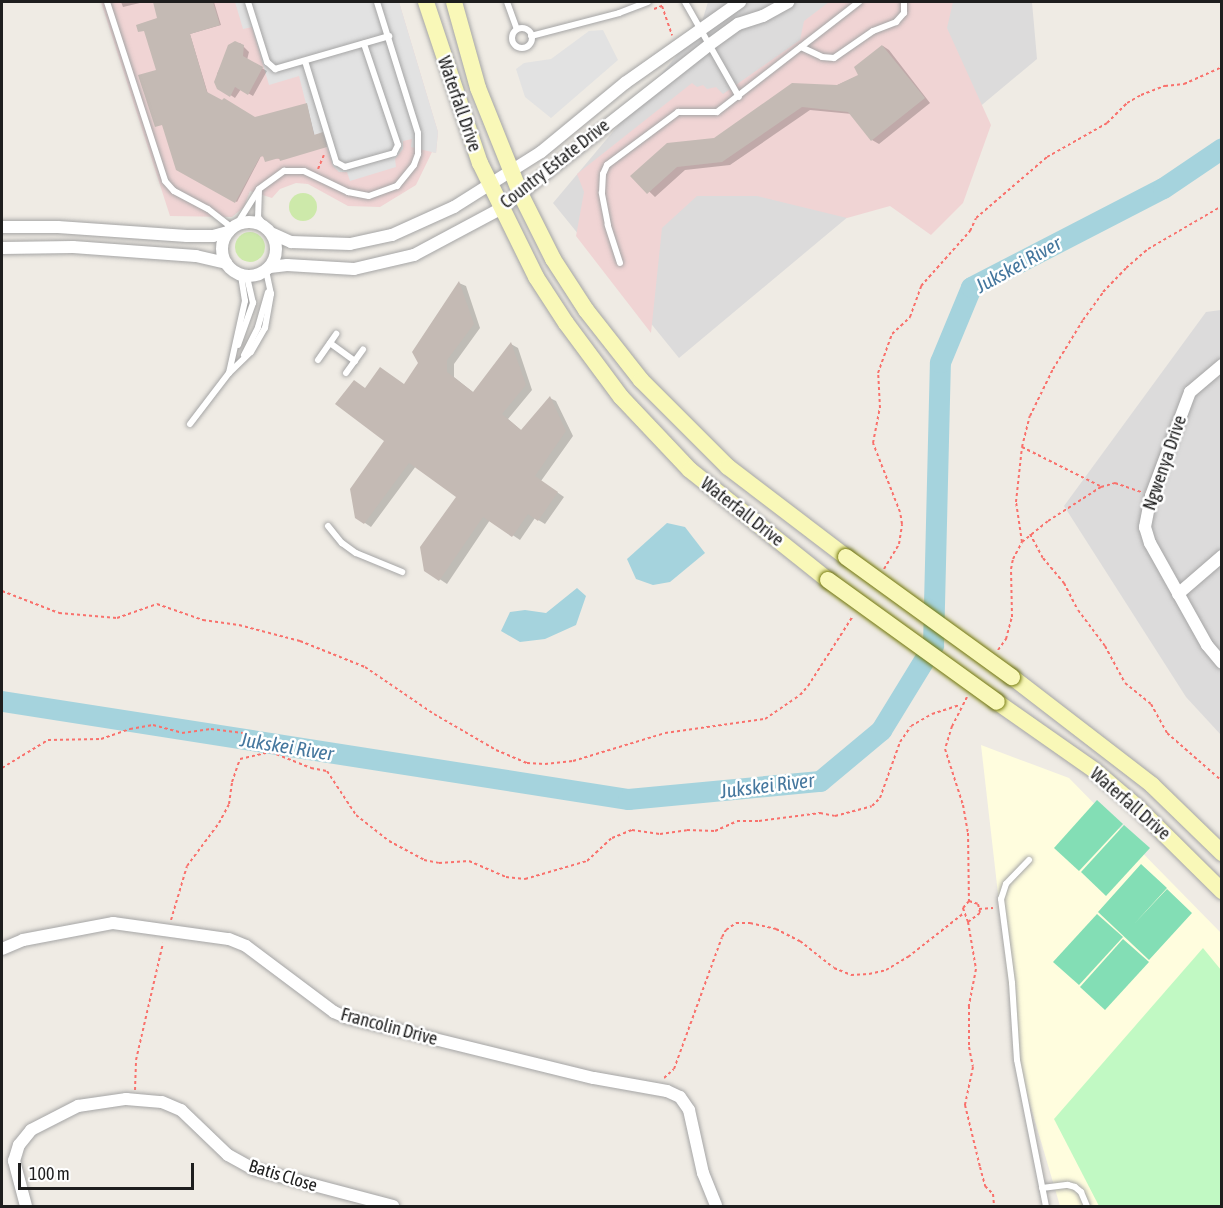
<!DOCTYPE html>
<html>
<head>
<meta charset="utf-8">
<style>
	body { margin:0 }
	#map { position:relative; width:1223px; height:1208px; overflow:hidden; background:#efebe4; font-family:"Asap Condensed",sans-serif }
	div>[style] { position:absolute }
	.residential>* { inset:0; background:#dcdbdb }
	.commercial>* { inset:0; background:#f0d4d4 }
	.education>* { inset:0; background:#fffdde }
	.grass>* { inset:0; background:#cde9aa }
	.round { border-radius:50% }
	.park>* { inset:0; background:#c1f9c3 }
	.pitch>* { inset:0; background:#83deb5 }
	.parking>* { inset:0; background:#e2e2e2 }
	.water>* { inset:0; background:#a5d3dd }
	.shadow>* { inset:0; background:#0003 }
	.river>* { height:21px; margin:-10.5px; padding:0 10.5px; transform-origin:10.5px; border-radius:10.5px; background:#a5d3dd }
	.building>* { inset:0; background:#c4bab4 }
	.path>* { height:2px; margin-top:-1px; transform-origin:0; background:repeating-linear-gradient(90deg,#f9716c 0 3px,transparent 0 6px) }
	.roads { filter:drop-shadow(0 0 2px #a5a5a5) drop-shadow(0 0 2px #a5a5a5) }
	.service>* { height:6px; margin:-3px; padding:0 3px; transform-origin:3px; border-radius:3px; background:#fff }
	.service>.ring { margin:-3px; padding:0; box-sizing:content-box; background:none; border:6px solid #fff; border-radius:50% }
	.minor>* { height:12px; margin:-6px; padding:0 6px; transform-origin:6px; border-radius:6px; background:#fff }
	.minor>.ring { margin:-6px; padding:0; box-sizing:content-box; background:none; border:12px solid #fff; border-radius:50% }
	.secondary>* { height:16px; margin:-8px; padding:0 8px; transform-origin:8px; border-radius:8px; background:#f9f8b8 }
	.bridges { filter:drop-shadow(0 0 2px #707505) drop-shadow(0 0 2px #707505) }
	.secondary-bridge>* { height:16px; margin:-8px; padding:0 8px; transform-origin:8px; border-radius:8px; background:#f9f8b8 }
	span { translate:-50% -50%; white-space:nowrap; text-align:center; line-height:1.15; -webkit-text-stroke:5px #fff; paint-order:stroke }
	.street-label { font-size:18px; color:#1e1e1e }
	.water-label { font-size:20px; color:#45779e; font-style:italic }
	.frame { position:absolute; inset:0; border:3px solid #1e1e1e; pointer-events:none }
	.scale { position:absolute; left:18px; top:1163px; width:176px; height:27px; box-sizing:border-box; border:3px solid #1e1e1e; border-top:0; padding-left:8px; font-size:18px; line-height:21px; white-space:nowrap; color:#1e1e1e; -webkit-text-stroke:4px #fff; paint-order:stroke }
</style>
</head>
<body>
<div id="map">
	<div class="residential">
		<div style="clip-path:polygon(708px 2px,1032px 2px,1037px 59px,679px 358px,553px 203px,700px 28px)"></div>
		<div style="clip-path:polygon(1221px 310px,1221px 735px,1186px 697px,1064px 506px,1206px 312px)"></div>
	</div>
	<div class="commercial">
		<div style="clip-path:polygon(101px 2px,399px 2px,438px 132px,436px 153px,432px 152px,416px 185px,380px 207px,348px 206px,308px 184px,296px 183px,280px 189px,272px 198px,250px 191px,244px 207px,232px 217px,170px 216px)"></div>
		<div style="clip-path:polygon(829px 2px,953px 2px,947px 28px,991px 125px,963px 203px,931px 235px,890px 206px,847px 218px,757px 196px,697px 196px,662px 228px,651px 333px,576px 236px,584px 192px,577px 174px,692px 83px,697px 87px,703px 85px,707px 89px,716px 87px,723px 94px,800px 40px,804px 21px)"></div>
	</div>
	<div class="education">
		<div style="clip-path:polygon(981px 745px,1069px 778px,1221px 933px,1221px 1206px,1060px 1206px,1017px 1060px)"></div>
	</div>
	<div class="grass">
		<div class="round" style="left:289px;top:193px;width:28px;height:28px"></div>
		<div class="round" style="left:235px;top:232px;width:30px;height:30px"></div>
	</div>
	<div class="park">
		<div style="clip-path:polygon(1203px 948px,1221px 970px,1221px 1206px,1099px 1206px,1054px 1119px)"></div>
	</div>
	<div class="pitch">
		<div style="clip-path:polygon(1097px 800px,1123px 824px,1079px 871px,1054px 848px)"></div>
		<div style="clip-path:polygon(1124px 825px,1150px 848px,1106px 896px,1081px 872px)"></div>
		<div style="clip-path:polygon(1141px 864px,1167px 888px,1134px 924px,1167px 889px,1192px 913px,1149px 960px,1098px 912px)"></div>
		<div style="clip-path:polygon(1097px 914px,1123px 937px,1079px 985px,1053px 962px)"></div>
		<div style="clip-path:polygon(1123px 939px,1149px 962px,1105px 1010px,1080px 987px)"></div>
	</div>
	<div class="parking">
		<div style="clip-path:polygon(235px 2px,399px 2px,438px 132px,436px 153px,411px 147px,412px 139px,403px 141px,403px 149px,395px 159px,396px 167px,350px 181px,347px 172px,339px 172px,333px 166px,323px 133px,314px 135px,299px 76px,269px 85px,252px 27px,243px 29px)"></div>
		<div style="clip-path:polygon(603px 30px,618px 60px,551px 118px,525px 97px,516px 69px,524px 63px,551px 59px,589px 31px)"></div>
	</div>
	<div class="water">
		<div style="clip-path:polygon(667px 523px,685px 527px,705px 553px,670px 582px,653px 585px,636px 579px,627px 559px)"></div>
		<div style="clip-path:polygon(577px 588px,586px 596px,576px 625px,545px 639px,520px 642px,501px 631px,510px 612px,525px 610px,546px 613px)"></div>
	</div>
	<div class="shadow">
		<div style="clip-path:polygon(121px 2px,144px 2px,123px 7px)"></div>
		<div style="clip-path:polygon(155px 2px,214px 2px,221px 25px,190px 34px,208px 94px,255px 119px,307px 105px,315px 137px,324px 135px,327px 145px,281px 159px,261px 156px,237px 202px,177px 169px,163px 124px,156px 126px,159px 19px)"></div>
		<div style="clip-path:polygon(240px 43px,249px 52px,247px 60px,267px 71px,253px 96px,241px 89px,235px 98px,217px 86px,217px 74px,231px 44px)"></div>
		<div style="clip-path:polygon(883px 46px,889px 50px,930px 103px,879px 144px,872px 140px,852px 114px,810px 110px,730px 165px,685px 170px,655px 197px,633px 176px,860px 75px)"></div>
		<div style="clip-path:polygon(459px 283px,466px 286px,480px 328px,454px 364px,454px 377px,474px 393px,511px 344px,518px 348px,532px 390px,508px 419px,522px 431px,550px 398px,556px 401px,573px 436px,541px 481px,564px 497px,545px 524px,535px 518px,520px 540px,490px 520px,447px 584px,426px 570px,458px 497px,416px 466px,371px 527px,356px 517px,386px 441px,366px 390px,405px 385px,420px 363px)"></div>
	</div>
	<div class="river">
		<div style="left:2px;top:701px;width:634px;rotate:8.9deg"></div>
		<div style="left:628px;top:799px;width:193px;rotate:-5.4deg"></div>
		<div style="left:820px;top:781px;width:80px;rotate:-39.9deg"></div>
		<div style="left:881px;top:730px;width:100px;rotate:-58.5deg"></div>
		<div style="left:933px;top:645px;width:283px;rotate:-88.6deg"></div>
		<div style="left:940px;top:362px;width:81px;rotate:-67.5deg"></div>
		<div style="left:971px;top:287px;width:216px;rotate:-27.3deg"></div>
		<div style="left:1163px;top:188px;width:71px;rotate:-34.1deg"></div>
	</div>
	<div class="building">
		<div style="clip-path:polygon(153px 2px,213px 2px,220px 25px,190px 34px,207px 92px,222px 100px,224px 98px,255px 117px,307px 103px,314px 135px,323px 132px,327px 147px,280px 161px,279px 158px,265px 162px,263px 156px,260px 157px,235px 203px,176px 170px,162px 125px,155px 127px,138px 75px,156px 70px,144px 31px,138px 32px,136px 25px,157px 18px)"></div>
		<div style="clip-path:polygon(235px 41px,244px 45px,243px 56px,263px 67px,248px 95px,235px 87px,230px 97px,217px 89px,214px 82px,228px 45px)"></div>
		<div style="clip-path:polygon(882px 45px,925px 98px,871px 141px,848px 112px,802px 107px,722px 162px,677px 167px,647px 194px,630px 176px,667px 143px,714px 138px,792px 83px,837px 85px,858px 75px,854px 67px)"></div>
		<div style="clip-path:polygon(459px 281px,474px 324px,447px 360px,447px 372px,473px 392px,511px 342px,526px 385px,502px 414px,521px 430px,550px 396px,566px 431px,535px 476px,558px 492px,538px 521px,528px 514px,512px 537px,483px 517px,439px 581px,424px 571px,420px 547px,456px 497px,409px 463px,364px 524px,355px 518px,350px 489px,384px 441px,335px 404px,354px 380px,365px 388px,380px 367px,404px 384px,418px 363px,412px 352px)"></div>
	</div>
	<div class="path">
		<div style="left:654px;top:9px;width:9px;rotate:-21deg"></div>
		<div style="left:662px;top:6px;width:31px;rotate:71deg"></div>
		<div style="left:318px;top:169px;width:15px;rotate:-67deg"></div>
		<div style="left:1022px;top:447px;width:87px;rotate:26.6deg"></div>
		<div style="left:1030px;top:534px;width:27px;rotate:62deg"></div>
		<div style="left:1043px;top:558px;width:33px;rotate:50deg"></div>
		<div style="left:1064px;top:583px;width:30px;rotate:63deg"></div>
		<div style="left:1078px;top:610px;width:45px;rotate:53.1deg"></div>
		<div style="left:1105px;top:646px;width:42px;rotate:61.6deg"></div>
		<div style="left:1125px;top:683px;width:33px;rotate:39deg"></div>
		<div style="left:1151px;top:704px;width:33px;rotate:61deg"></div>
		<div style="left:1167px;top:733px;width:73px;rotate:41.1deg"></div>
		<div style="left:1022px;top:542px;width:40px;rotate:-98.5deg"></div>
		<div style="left:1016px;top:502px;width:55px;rotate:-83.8deg"></div>
		<div style="left:1022px;top:447px;width:32px;rotate:-76deg"></div>
		<div style="left:1030px;top:416px;width:52px;rotate:-63.9deg"></div>
		<div style="left:1053px;top:369px;width:57px;rotate:-58.5deg"></div>
		<div style="left:1083px;top:320px;width:34px;rotate:-54deg"></div>
		<div style="left:1103px;top:292px;width:33px;rotate:-46deg"></div>
		<div style="left:1126px;top:268px;width:29px;rotate:-41deg"></div>
		<div style="left:1148px;top:249px;width:86px;rotate:-30.2deg"></div>
		<div style="left:884px;top:569px;width:29px;rotate:-59deg"></div>
		<div style="left:899px;top:544px;width:20px;rotate:-81deg"></div>
		<div style="left:902px;top:524px;width:12px;rotate:-99deg"></div>
		<div style="left:900px;top:512px;width:74px;rotate:-111.4deg"></div>
		<div style="left:873px;top:443px;width:36px;rotate:-79deg"></div>
		<div style="left:880px;top:408px;width:35px;rotate:-93deg"></div>
		<div style="left:878px;top:373px;width:41px;rotate:-70.3deg"></div>
		<div style="left:892px;top:334px;width:25px;rotate:-43deg"></div>
		<div style="left:910px;top:317px;width:33px;rotate:-70deg"></div>
		<div style="left:921px;top:286px;width:74px;rotate:-48.3deg"></div>
		<div style="left:970px;top:231px;width:14px;rotate:-65deg"></div>
		<div style="left:976px;top:218px;width:94px;rotate:-40.7deg"></div>
		<div style="left:1047px;top:157px;width:69px;rotate:-29.5deg"></div>
		<div style="left:1107px;top:123px;width:28px;rotate:-45deg"></div>
		<div style="left:1127px;top:103px;width:16px;rotate:-30deg"></div>
		<div style="left:1141px;top:95px;width:26px;rotate:-21deg"></div>
		<div style="left:1165px;top:86px;width:19px;rotate:-6deg"></div>
		<div style="left:1184px;top:84px;width:42px;rotate:-24.1deg"></div>
		<div style="left:2px;top:591px;width:61px;rotate:21.1deg"></div>
		<div style="left:59px;top:613px;width:58px;rotate:4.9deg"></div>
		<div style="left:117px;top:618px;width:42px;rotate:-19.3deg"></div>
		<div style="left:157px;top:604px;width:49px;rotate:19.2deg"></div>
		<div style="left:203px;top:620px;width:36px;rotate:8deg"></div>
		<div style="left:239px;top:625px;width:63px;rotate:14.7deg"></div>
		<div style="left:300px;top:641px;width:70px;rotate:21.8deg"></div>
		<div style="left:365px;top:667px;width:83px;rotate:34.3deg"></div>
		<div style="left:434px;top:714px;width:72px;rotate:30.1deg"></div>
		<div style="left:496px;top:750px;width:34px;rotate:23deg"></div>
		<div style="left:527px;top:763px;width:18px;rotate:3deg"></div>
		<div style="left:545px;top:764px;width:28px;rotate:-6deg"></div>
		<div style="left:573px;top:761px;width:96px;rotate:-16.9deg"></div>
		<div style="left:665px;top:733px;width:101px;rotate:-8deg"></div>
		<div style="left:765px;top:719px;width:42px;rotate:-34.4deg"></div>
		<div style="left:800px;top:695px;width:12px;rotate:-48deg"></div>
		<div style="left:808px;top:686px;width:83px;rotate:-57.3deg"></div>
		<div style="left:998px;top:650px;width:14px;rotate:-54deg"></div>
		<div style="left:1006px;top:639px;width:23px;rotate:-75deg"></div>
		<div style="left:1012px;top:617px;width:48px;rotate:-91.2deg"></div>
		<div style="left:1011px;top:569px;width:10px;rotate:-79deg"></div>
		<div style="left:1013px;top:559px;width:19px;rotate:-62deg"></div>
		<div style="left:1022px;top:542px;width:33px;rotate:-39deg"></div>
		<div style="left:1048px;top:521px;width:63px;rotate:-32.7deg"></div>
		<div style="left:1101px;top:487px;width:15px;rotate:-16deg"></div>
		<div style="left:1115px;top:483px;width:28px;rotate:19deg"></div>
		<div style="left:967px;top:697px;width:33px;rotate:117deg"></div>
		<div style="left:952px;top:726px;width:24px;rotate:107deg"></div>
		<div style="left:945px;top:749px;width:59px;rotate:72.2deg"></div>
		<div style="left:963px;top:805px;width:28px;rotate:80deg"></div>
		<div style="left:968px;top:833px;width:68px;rotate:89.2deg"></div>
		<div style="left:2px;top:768px;width:54px;rotate:-31.3deg"></div>
		<div style="left:48px;top:740px;width:53px;rotate:-1.1deg"></div>
		<div style="left:101px;top:739px;width:31px;rotate:-19deg"></div>
		<div style="left:130px;top:729px;width:23px;rotate:-10deg"></div>
		<div style="left:153px;top:725px;width:30px;rotate:15deg"></div>
		<div style="left:182px;top:733px;width:29px;rotate:-8deg"></div>
		<div style="left:211px;top:729px;width:34px;rotate:7deg"></div>
		<div style="left:245px;top:733px;width:32px;rotate:36deg"></div>
		<div style="left:271px;top:752px;width:43px;rotate:21.8deg"></div>
		<div style="left:311px;top:768px;width:16px;rotate:11deg"></div>
		<div style="left:327px;top:771px;width:53px;rotate:56.6deg"></div>
		<div style="left:356px;top:815px;width:42px;rotate:38.2deg"></div>
		<div style="left:389px;top:841px;width:40px;rotate:28deg"></div>
		<div style="left:424px;top:860px;width:15px;rotate:11deg"></div>
		<div style="left:439px;top:863px;width:30px;rotate:-4deg"></div>
		<div style="left:469px;top:861px;width:40px;rotate:23.4deg"></div>
		<div style="left:506px;top:877px;width:19px;rotate:6deg"></div>
		<div style="left:525px;top:879px;width:65px;rotate:-16.2deg"></div>
		<div style="left:587px;top:861px;width:34px;rotate:-43deg"></div>
		<div style="left:612px;top:838px;width:22px;rotate:-22deg"></div>
		<div style="left:632px;top:830px;width:28px;rotate:8deg"></div>
		<div style="left:660px;top:834px;width:27px;rotate:-8deg"></div>
		<div style="left:687px;top:830px;width:28px;rotate:2deg"></div>
		<div style="left:715px;top:831px;width:24px;rotate:-24deg"></div>
		<div style="left:737px;top:821px;width:22px"></div>
		<div style="left:759px;top:821px;width:62px;rotate:-7.5deg"></div>
		<div style="left:820px;top:813px;width:15px;rotate:11deg"></div>
		<div style="left:835px;top:816px;width:38px;rotate:-15deg"></div>
		<div style="left:872px;top:806px;width:11px;rotate:-45deg"></div>
		<div style="left:880px;top:798px;width:59px;rotate:-70.3deg"></div>
		<div style="left:900px;top:742px;width:19px;rotate:-55deg"></div>
		<div style="left:911px;top:726px;width:24px;rotate:-30deg"></div>
		<div style="left:932px;top:714px;width:29px;rotate:-18deg"></div>
		<div style="left:969px;top:901px;width:9px;rotate:18deg"></div>
		<div style="left:978px;top:904px;width:9px;rotate:77deg"></div>
		<div style="left:980px;top:913px;width:15px;rotate:143deg"></div>
		<div style="left:968px;top:922px;width:15px;rotate:-110deg"></div>
		<div style="left:963px;top:908px;width:9px;rotate:-49deg"></div>
		<div style="left:979px;top:909px;width:14px;rotate:-4deg"></div>
		<div style="left:171px;top:920px;width:56px;rotate:-73.5deg"></div>
		<div style="left:187px;top:866px;width:54px;rotate:-53.3deg"></div>
		<div style="left:219px;top:823px;width:21px;rotate:-62deg"></div>
		<div style="left:229px;top:804px;width:22px;rotate:-82deg"></div>
		<div style="left:232px;top:782px;width:24px;rotate:-71deg"></div>
		<div style="left:240px;top:759px;width:32px;rotate:-13deg"></div>
		<div style="left:968px;top:922px;width:48px;rotate:80.3deg"></div>
		<div style="left:976px;top:969px;width:38px;rotate:101deg"></div>
		<div style="left:969px;top:1006px;width:41px;rotate:90deg"></div>
		<div style="left:969px;top:1047px;width:20px;rotate:79deg"></div>
		<div style="left:973px;top:1067px;width:39px;rotate:102deg"></div>
		<div style="left:965px;top:1105px;width:64px;rotate:76.4deg"></div>
		<div style="left:980px;top:1167px;width:20px;rotate:75deg"></div>
		<div style="left:985px;top:1186px;width:11px;rotate:45deg"></div>
		<div style="left:993px;top:1194px;width:12px;rotate:85deg"></div>
		<div style="left:664px;top:1078px;width:13px;rotate:-42deg"></div>
		<div style="left:674px;top:1069px;width:140px;rotate:-70deg"></div>
		<div style="left:722px;top:937px;width:8px;rotate:-60deg"></div>
		<div style="left:726px;top:930px;width:12px;rotate:-35deg"></div>
		<div style="left:736px;top:923px;width:14px"></div>
		<div style="left:750px;top:923px;width:27px;rotate:13deg"></div>
		<div style="left:776px;top:929px;width:27px;rotate:27deg"></div>
		<div style="left:800px;top:941px;width:43px;rotate:38.5deg"></div>
		<div style="left:834px;top:968px;width:18px;rotate:22deg"></div>
		<div style="left:851px;top:975px;width:18px;rotate:-3deg"></div>
		<div style="left:869px;top:974px;width:17px;rotate:-13deg"></div>
		<div style="left:886px;top:970px;width:26px;rotate:-31deg"></div>
		<div style="left:908px;top:957px;width:71px;rotate:-38.2deg"></div>
		<div style="left:135px;top:1090px;width:30px;rotate:-88deg"></div>
		<div style="left:136px;top:1060px;width:120px;rotate:-77deg"></div>
	</div>
	<div class="roads">
		<div class="service">
			<div style="left:107px;top:2px;width:188px;rotate:72deg"></div>
			<div style="left:165px;top:181px;width:13px;rotate:48deg"></div>
			<div style="left:174px;top:191px;width:38px;rotate:28deg"></div>
			<div style="left:208px;top:209px;width:31px;rotate:38deg"></div>
			<div style="left:248px;top:2px;width:63px;rotate:72.4deg"></div>
			<div style="left:267px;top:62px;width:11px;rotate:41deg"></div>
			<div style="left:275px;top:69px;width:119px;rotate:-16.1deg"></div>
			<div style="left:507px;top:2px;width:29px;rotate:70deg"></div>
			<div style="left:685px;top:2px;width:109px;rotate:60.4deg"></div>
			<div class="ring" style="left:512px;top:28px;width:14px;height:14px"></div>
			<div style="left:531px;top:36px;width:91px;rotate:-14.6deg"></div>
			<div style="left:619px;top:13px;width:31px;rotate:-21deg"></div>
			<div style="left:801px;top:47px;width:23px;rotate:25deg"></div>
			<div style="left:822px;top:57px;width:12px;rotate:5deg"></div>
			<div style="left:834px;top:58px;width:47px;rotate:-34.7deg"></div>
			<div style="left:873px;top:31px;width:25px;rotate:-21deg"></div>
			<div style="left:896px;top:22px;width:12px;rotate:-48deg"></div>
			<div style="left:904px;top:13px;width:11px;rotate:-90deg"></div>
			<div style="left:305px;top:61px;width:106px;rotate:72.9deg"></div>
			<div style="left:336px;top:162px;width:10px;rotate:29deg"></div>
			<div style="left:345px;top:167px;width:51px;rotate:-15.9deg"></div>
			<div style="left:394px;top:153px;width:9px;rotate:-63deg"></div>
			<div style="left:398px;top:145px;width:107px;rotate:-108.6deg"></div>
			<div style="left:259px;top:190px;width:27px;rotate:92deg"></div>
			<div style="left:258px;top:217px;width:11px;rotate:52deg"></div>
			<div style="left:237px;top:224px;width:41px;rotate:-57.8deg"></div>
			<div style="left:259px;top:189px;width:31px;rotate:-36deg"></div>
			<div style="left:284px;top:171px;width:20px"></div>
			<div style="left:304px;top:171px;width:49px;rotate:25.5deg"></div>
			<div style="left:348px;top:192px;width:21px;rotate:11deg"></div>
			<div style="left:369px;top:196px;width:30px;rotate:-20deg"></div>
			<div style="left:397px;top:186px;width:27px;rotate:-51deg"></div>
			<div style="left:414px;top:165px;width:12px;rotate:-70deg"></div>
			<div style="left:418px;top:154px;width:21px;rotate:-90deg"></div>
			<div style="left:418px;top:133px;width:137px;rotate:-107.4deg"></div>
			<div style="left:620px;top:263px;width:40px;rotate:-108deg"></div>
			<div style="left:608px;top:225px;width:33px;rotate:-101deg"></div>
			<div style="left:602px;top:193px;width:19px;rotate:-87deg"></div>
			<div style="left:603px;top:174px;width:10px;rotate:-66deg"></div>
			<div style="left:607px;top:165px;width:89px;rotate:-36.7deg"></div>
			<div style="left:678px;top:112px;width:39px"></div>
			<div style="left:717px;top:112px;width:180px;rotate:-37.8deg"></div>
			<div style="left:330px;top:343px;width:31px;rotate:36deg"></div>
			<div style="left:238px;top:345px;width:45px;rotate:-70.3deg"></div>
			<div style="left:253px;top:303px;width:28px;rotate:-103deg"></div>
			<div style="left:244px;top:355px;width:31px;rotate:-63deg"></div>
			<div style="left:258px;top:327px;width:36px;rotate:-74deg"></div>
			<div style="left:318px;top:360px;width:32px;rotate:-55deg"></div>
			<div style="left:229px;top:373px;width:74px;rotate:-77.5deg"></div>
			<div style="left:245px;top:301px;width:26px;rotate:-99deg"></div>
			<div style="left:346px;top:373px;width:29px;rotate:-54deg"></div>
			<div style="left:190px;top:424px;width:64px;rotate:-52.6deg"></div>
			<div style="left:229px;top:373px;width:30px;rotate:-44deg"></div>
			<div style="left:251px;top:352px;width:28px;rotate:-60deg"></div>
			<div style="left:265px;top:328px;width:35px;rotate:-80deg"></div>
			<div style="left:271px;top:294px;width:24px;rotate:-102deg"></div>
			<div style="left:328px;top:526px;width:22px;rotate:51deg"></div>
			<div style="left:342px;top:543px;width:17px;rotate:36deg"></div>
			<div style="left:356px;top:553px;width:50px;rotate:22.4deg"></div>
			<div style="left:1029px;top:860px;width:33px;rotate:134deg"></div>
			<div style="left:1006px;top:884px;width:16px;rotate:108deg"></div>
			<div style="left:1001px;top:899px;width:85px;rotate:82.5deg"></div>
			<div style="left:1012px;top:983px;width:77px;rotate:86.3deg"></div>
			<div style="left:1017px;top:1060px;width:149px;rotate:78.8deg"></div>
			<div style="left:1042px;top:1188px;width:26px;rotate:-7deg"></div>
			<div style="left:1068px;top:1185px;width:7px;rotate:16deg"></div>
			<div style="left:1075px;top:1187px;width:8px;rotate:40deg"></div>
			<div style="left:1081px;top:1192px;width:15px;rotate:67deg"></div>
		</div>
		<div class="minor">
			<div class="ring" style="left:222px;top:222px;width:42px;height:42px"></div>
			<div style="left:2px;top:227px;width:56px"></div>
			<div style="left:58px;top:227px;width:129px;rotate:4deg"></div>
			<div style="left:187px;top:236px;width:26px"></div>
			<div style="left:213px;top:236px;width:16px;rotate:-15deg"></div>
			<div style="left:273px;top:234px;width:20px;rotate:24deg"></div>
			<div style="left:291px;top:242px;width:59px;rotate:1.9deg"></div>
			<div style="left:350px;top:244px;width:43px;rotate:-12.1deg"></div>
			<div style="left:392px;top:235px;width:68px;rotate:-24.3deg"></div>
			<div style="left:454px;top:207px;width:103px;rotate:-32.3deg"></div>
			<div style="left:541px;top:152px;width:109px;rotate:-39.4deg"></div>
			<div style="left:625px;top:83px;width:141px;rotate:-35.2deg"></div>
			<div style="left:2px;top:248px;width:71px;rotate:-0.8deg"></div>
			<div style="left:73px;top:247px;width:123px;rotate:4.2deg"></div>
			<div style="left:196px;top:256px;width:31px;rotate:13deg"></div>
			<div style="left:270px;top:267px;width:17px;rotate:-7deg"></div>
			<div style="left:287px;top:265px;width:67px;rotate:3.4deg"></div>
			<div style="left:354px;top:269px;width:62px;rotate:-13.1deg"></div>
			<div style="left:414px;top:255px;width:100px;rotate:-28.1deg"></div>
			<div style="left:502px;top:208px;width:263px;rotate:-38.2deg"></div>
			<div style="left:709px;top:45px;width:36px;rotate:-36deg"></div>
			<div style="left:738px;top:24px;width:26px;rotate:-18deg"></div>
			<div style="left:763px;top:16px;width:29px;rotate:-29deg"></div>
			<div style="left:1222px;top:365px;width:42px;rotate:139.8deg"></div>
			<div style="left:1190px;top:392px;width:111px;rotate:110.6deg"></div>
			<div style="left:1151px;top:496px;width:32px;rotate:101deg"></div>
			<div style="left:1145px;top:527px;width:17px;rotate:73deg"></div>
			<div style="left:1150px;top:543px;width:117px;rotate:60.8deg"></div>
			<div style="left:1207px;top:645px;width:23px;rotate:50deg"></div>
			<div style="left:1178px;top:594px;width:58px;rotate:-40.8deg"></div>
			<div style="left:2px;top:949px;width:23px;rotate:-23deg"></div>
			<div style="left:23px;top:940px;width:92px;rotate:-10.7deg"></div>
			<div style="left:113px;top:923px;width:117px;rotate:7.9deg"></div>
			<div style="left:229px;top:939px;width:18px;rotate:22deg"></div>
			<div style="left:246px;top:946px;width:110px;rotate:36.9deg"></div>
			<div style="left:334px;top:1012px;width:12px;rotate:24deg"></div>
			<div style="left:345px;top:1017px;width:256px;rotate:13.8deg"></div>
			<div style="left:594px;top:1078px;width:74px;rotate:10.1deg"></div>
			<div style="left:667px;top:1091px;width:14px;rotate:25deg"></div>
			<div style="left:680px;top:1097px;width:16px;rotate:55deg"></div>
			<div style="left:689px;top:1110px;width:65px;rotate:77.5deg"></div>
			<div style="left:703px;top:1173px;width:35px;rotate:68deg"></div>
			<div style="left:26px;top:1206px;width:47px;rotate:-104.9deg"></div>
			<div style="left:14px;top:1161px;width:17px;rotate:-73deg"></div>
			<div style="left:19px;top:1145px;width:19px;rotate:-51deg"></div>
			<div style="left:31px;top:1130px;width:53px;rotate:-27.1deg"></div>
			<div style="left:78px;top:1106px;width:49px;rotate:-8.3deg"></div>
			<div style="left:126px;top:1099px;width:36px;rotate:5deg"></div>
			<div style="left:162px;top:1102px;width:21px;rotate:23deg"></div>
			<div style="left:181px;top:1110px;width:65px;rotate:43.8deg"></div>
			<div style="left:228px;top:1155px;width:29px;rotate:29deg"></div>
			<div style="left:253px;top:1169px;width:145px;rotate:14.8deg"></div>
		</div>
		<div class="secondary">
			<div style="left:426px;top:2px;width:170px;rotate:71.5deg"></div>
			<div style="left:480px;top:163px;width:127px;rotate:63.8deg"></div>
			<div style="left:536px;top:277px;width:55px;rotate:56.9deg"></div>
			<div style="left:566px;top:323px;width:92px;rotate:53.4deg"></div>
			<div style="left:621px;top:397px;width:100px;rotate:46.6deg"></div>
			<div style="left:690px;top:470px;width:176px;rotate:38.6deg"></div>
			<div style="left:454px;top:2px;width:89px;rotate:74.4deg"></div>
			<div style="left:478px;top:88px;width:115px;rotate:68.1deg"></div>
			<div style="left:521px;top:195px;width:72px;rotate:63.4deg"></div>
			<div style="left:553px;top:259px;width:61px;rotate:57.1deg"></div>
			<div style="left:586px;top:310px;width:89px;rotate:51.8deg"></div>
			<div style="left:641px;top:380px;width:123px;rotate:45deg"></div>
			<div style="left:728px;top:467px;width:148px;rotate:37.3deg"></div>
			<div style="left:1012px;top:677px;width:177px;rotate:37.6deg"></div>
			<div style="left:1152px;top:785px;width:98px;rotate:44.2deg"></div>
			<div style="left:997px;top:702px;width:118px;rotate:35deg"></div>
			<div style="left:1094px;top:770px;width:57px;rotate:40.7deg"></div>
			<div style="left:1137px;top:807px;width:120px;rotate:44.7deg"></div>
		</div>
	</div>
	<div class="bridges">
		<div class="secondary-bridge">
			<div style="left:846px;top:557px;width:205px;rotate:35.9deg"></div>
			<div style="left:828px;top:580px;width:208px;rotate:35.8deg"></div>
		</div>
	</div>
	<div class="street-label">
		<span style="left:459px;top:104px;rotate:71deg">Waterfall Drive</span>
		<span style="left:555px;top:164px;rotate:-38deg">Country Estate Drive</span>
		<span style="left:1165px;top:463px;rotate:-71deg">Ngwenya Drive</span>
		<span style="left:742px;top:512px;rotate:38deg">Waterfall Drive</span>
		<span style="left:1130px;top:804px;rotate:41deg">Waterfall Drive</span>
		<span style="left:389px;top:1027px;rotate:15deg">Francolin Drive</span>
		<span style="left:283px;top:1176px;rotate:17deg">Batis Close</span>
	</div>
	<div class="water-label">
		<span style="left:1018px;top:264px;rotate:-29deg">Jukskei River</span>
		<span style="left:287px;top:746px;rotate:9deg">Jukskei River</span>
		<span style="left:767px;top:785px;rotate:-7deg">Jukskei River</span>
	</div>
	<div class="frame"></div>
	<div class="scale">100 m</div>
</div>
</body>
</html>
